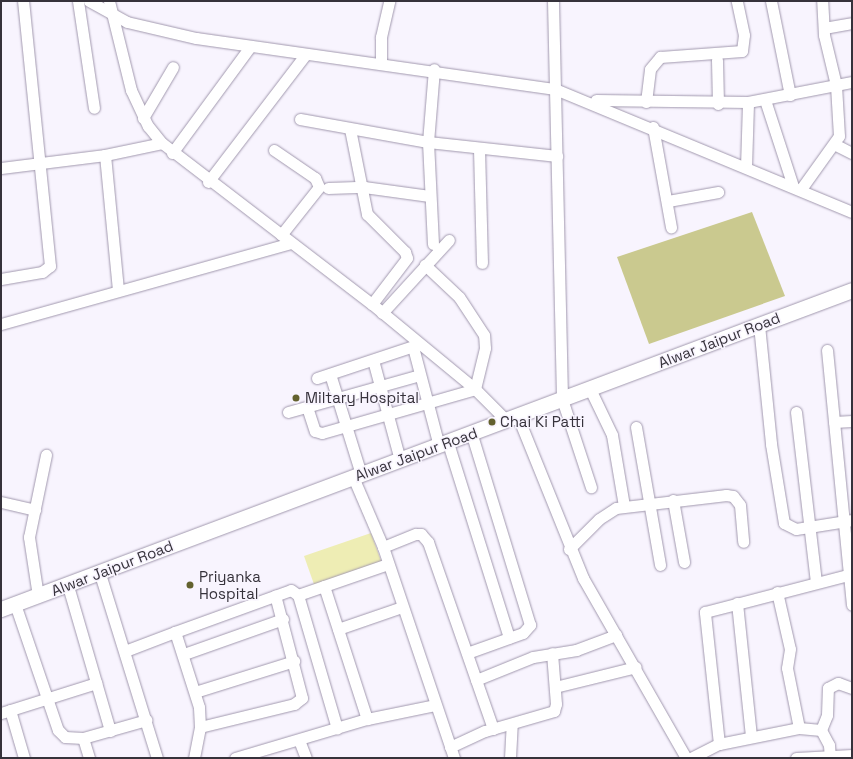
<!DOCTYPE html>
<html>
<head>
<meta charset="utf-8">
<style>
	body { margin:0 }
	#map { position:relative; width:853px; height:759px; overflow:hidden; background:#f8f4fe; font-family:"Space Grotesk",sans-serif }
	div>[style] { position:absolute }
	.green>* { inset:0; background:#eeedb4 }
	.water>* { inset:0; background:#cac98f }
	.roads { filter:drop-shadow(0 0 1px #a198ae) drop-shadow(0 0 1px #a198ae) }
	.street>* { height:11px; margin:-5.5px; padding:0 5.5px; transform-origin:5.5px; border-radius:5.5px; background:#fff }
	.secondary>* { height:15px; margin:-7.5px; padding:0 7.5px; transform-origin:7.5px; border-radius:7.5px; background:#fff }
	.dots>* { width:11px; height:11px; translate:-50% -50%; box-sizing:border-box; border:2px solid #f8f4fe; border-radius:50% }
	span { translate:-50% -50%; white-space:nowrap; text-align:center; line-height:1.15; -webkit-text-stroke:3px #f8f4fe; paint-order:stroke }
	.street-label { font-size:15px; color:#36323b }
	.poi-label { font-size:15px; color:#36323b }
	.left { translate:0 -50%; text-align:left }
	.frame { position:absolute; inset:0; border:2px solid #36323b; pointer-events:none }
</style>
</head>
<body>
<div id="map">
	<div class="green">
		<div style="clip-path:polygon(371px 533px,383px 566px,316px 590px,304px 556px)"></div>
	</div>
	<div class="water">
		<div style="clip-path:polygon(752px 212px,785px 296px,649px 344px,617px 257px)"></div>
	</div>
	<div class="roads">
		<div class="street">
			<div style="left:78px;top:1px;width:108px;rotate:81.5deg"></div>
			<div style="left:89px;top:1px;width:43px;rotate:28.9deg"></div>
			<div style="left:127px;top:22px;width:71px;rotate:13.1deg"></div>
			<div style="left:196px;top:38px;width:363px;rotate:8.1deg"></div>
			<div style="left:555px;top:89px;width:310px;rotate:88.7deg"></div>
			<div style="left:562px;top:399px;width:93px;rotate:71.8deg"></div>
			<div style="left:109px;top:1px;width:92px;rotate:76.1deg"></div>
			<div style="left:131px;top:90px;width:40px;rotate:65deg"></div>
			<div style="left:148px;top:126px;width:22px;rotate:51deg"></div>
			<div style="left:162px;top:143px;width:265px;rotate:37.5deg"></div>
			<div style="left:372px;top:304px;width:134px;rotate:39.5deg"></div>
			<div style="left:475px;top:389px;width:45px;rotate:45deg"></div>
			<div style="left:553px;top:1px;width:88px;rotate:88.7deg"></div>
			<div style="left:555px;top:89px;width:321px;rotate:22.5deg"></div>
			<div style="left:771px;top:1px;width:96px;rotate:78.6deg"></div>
			<div style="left:824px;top:28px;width:28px;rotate:-10deg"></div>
			<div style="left:717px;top:60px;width:44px;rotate:88.7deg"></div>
			<div style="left:381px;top:63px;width:26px;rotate:-90deg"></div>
			<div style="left:381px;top:37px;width:37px;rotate:-77deg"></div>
			<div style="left:596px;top:100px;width:152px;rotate:0.8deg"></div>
			<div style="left:748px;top:102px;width:106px;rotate:-10.9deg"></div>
			<div style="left:765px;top:100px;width:90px;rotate:72deg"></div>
			<div style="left:646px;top:102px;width:33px;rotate:-83deg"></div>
			<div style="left:650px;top:69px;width:16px;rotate:-50deg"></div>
			<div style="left:660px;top:57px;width:82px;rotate:-4.2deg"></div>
			<div style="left:742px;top:51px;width:16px;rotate:-83deg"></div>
			<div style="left:744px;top:35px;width:35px;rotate:-102deg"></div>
			<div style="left:143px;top:118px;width:59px;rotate:-59.5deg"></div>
			<div style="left:300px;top:119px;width:130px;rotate:10.2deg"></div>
			<div style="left:428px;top:142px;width:130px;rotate:6.2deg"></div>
			<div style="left:653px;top:127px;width:102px;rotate:79.8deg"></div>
			<div style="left:350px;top:129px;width:87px;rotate:78.7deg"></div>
			<div style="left:367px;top:214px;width:54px;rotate:45deg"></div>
			<div style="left:405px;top:252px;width:6px;rotate:72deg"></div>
			<div style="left:407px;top:258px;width:58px;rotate:127.3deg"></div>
			<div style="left:834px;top:144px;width:20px;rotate:27deg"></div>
			<div style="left:479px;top:149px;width:114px;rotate:88.5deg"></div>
			<div style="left:274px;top:150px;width:50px;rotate:34.3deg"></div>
			<div style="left:315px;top:178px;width:10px;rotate:66deg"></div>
			<div style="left:319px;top:187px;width:61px;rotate:128.4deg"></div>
			<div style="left:172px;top:153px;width:132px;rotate:-53.7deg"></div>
			<div style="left:105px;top:155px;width:136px;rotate:84.5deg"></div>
			<div style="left:746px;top:167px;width:65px;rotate:-88.2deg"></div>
			<div style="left:1px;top:168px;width:105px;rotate:-7.1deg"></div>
			<div style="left:105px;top:155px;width:58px;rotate:-11.9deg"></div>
			<div style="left:208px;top:182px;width:160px;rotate:-52.6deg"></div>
			<div style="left:328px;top:188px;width:36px;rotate:-2deg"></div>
			<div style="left:364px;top:187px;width:66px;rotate:7.9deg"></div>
			<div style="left:801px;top:189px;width:65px;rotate:-54.4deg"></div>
			<div style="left:839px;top:136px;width:51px;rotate:-93.4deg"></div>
			<div style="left:836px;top:85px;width:51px;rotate:-103.5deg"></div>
			<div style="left:824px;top:35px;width:34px;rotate:-93deg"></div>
			<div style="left:668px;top:201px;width:51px;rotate:-10.2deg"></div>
			<div style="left:433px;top:244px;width:102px;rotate:-92.8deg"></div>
			<div style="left:428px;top:142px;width:73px;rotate:-85.3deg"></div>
			<div style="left:1px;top:279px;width:42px;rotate:-9.7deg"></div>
			<div style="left:42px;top:272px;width:10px;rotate:-37deg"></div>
			<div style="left:50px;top:266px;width:266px;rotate:-95.8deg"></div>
			<div style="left:382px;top:313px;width:99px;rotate:-47.5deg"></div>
			<div style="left:1px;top:324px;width:301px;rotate:-15.6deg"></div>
			<div style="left:759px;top:325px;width:120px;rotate:84.2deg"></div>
			<div style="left:771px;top:444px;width:80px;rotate:80.7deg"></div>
			<div style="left:784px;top:523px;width:13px;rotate:27deg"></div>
			<div style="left:796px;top:529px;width:57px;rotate:-9.1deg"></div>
			<div style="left:413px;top:347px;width:102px;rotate:75.3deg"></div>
			<div style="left:827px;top:350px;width:256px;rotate:84.4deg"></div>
			<div style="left:373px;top:360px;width:104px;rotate:74.9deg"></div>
			<div style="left:330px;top:374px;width:105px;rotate:72.8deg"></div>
			<div style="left:317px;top:378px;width:108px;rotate:-18.3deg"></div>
			<div style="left:590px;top:389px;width:51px;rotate:64.4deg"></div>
			<div style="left:612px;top:435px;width:72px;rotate:80.4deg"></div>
			<div style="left:307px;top:407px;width:25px;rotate:72deg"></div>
			<div style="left:315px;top:431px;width:7px;rotate:16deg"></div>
			<div style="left:322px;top:433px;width:159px;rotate:-16deg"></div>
			<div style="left:475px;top:389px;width:42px;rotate:-76.3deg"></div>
			<div style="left:485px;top:348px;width:13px;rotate:-94deg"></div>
			<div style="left:484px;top:335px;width:45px;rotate:-123.3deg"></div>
			<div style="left:459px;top:297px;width:47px;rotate:-136.7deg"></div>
			<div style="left:288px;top:412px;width:137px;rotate:-15.7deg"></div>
			<div style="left:796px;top:412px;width:170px;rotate:83.3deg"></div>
			<div style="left:518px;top:417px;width:174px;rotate:68deg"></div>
			<div style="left:583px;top:578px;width:207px;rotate:60.2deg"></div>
			<div style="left:834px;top:422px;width:18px;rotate:-3deg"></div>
			<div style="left:636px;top:427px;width:140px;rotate:80.1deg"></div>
			<div style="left:448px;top:443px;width:204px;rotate:72.6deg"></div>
			<div style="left:353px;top:477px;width:76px;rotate:66.8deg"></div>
			<div style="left:383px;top:547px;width:223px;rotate:71.4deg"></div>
			<div style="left:673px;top:500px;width:63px;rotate:79.9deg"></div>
			<div style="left:1px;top:502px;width:35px;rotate:13deg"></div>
			<div style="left:383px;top:547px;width:35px;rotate:-22deg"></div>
			<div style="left:416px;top:534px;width:5px"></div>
			<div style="left:421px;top:534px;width:11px;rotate:49deg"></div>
			<div style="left:428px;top:542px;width:198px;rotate:70.8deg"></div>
			<div style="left:569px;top:549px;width:42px;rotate:-45deg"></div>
			<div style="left:599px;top:519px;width:20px;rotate:-33deg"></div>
			<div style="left:616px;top:508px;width:111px;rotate:-6.7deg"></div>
			<div style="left:726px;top:495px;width:7px;rotate:8deg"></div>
			<div style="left:733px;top:496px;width:11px;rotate:52deg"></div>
			<div style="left:740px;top:505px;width:37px;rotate:85deg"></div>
			<div style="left:100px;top:574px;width:193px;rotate:72.8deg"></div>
			<div style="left:68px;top:586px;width:151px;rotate:73.8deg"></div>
			<div style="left:324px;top:586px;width:140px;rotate:72.1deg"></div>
			<div style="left:777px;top:592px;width:58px;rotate:77.2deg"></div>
			<div style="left:790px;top:649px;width:19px;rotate:99deg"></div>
			<div style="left:787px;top:668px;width:61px;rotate:78.7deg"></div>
			<div style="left:298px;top:595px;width:95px;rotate:-19deg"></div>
			<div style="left:38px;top:596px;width:60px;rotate:-98.7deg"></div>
			<div style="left:29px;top:537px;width:84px;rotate:-78.3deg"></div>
			<div style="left:737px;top:603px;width:134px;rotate:84deg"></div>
			<div style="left:15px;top:604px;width:133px;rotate:71.2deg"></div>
			<div style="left:58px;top:730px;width:10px;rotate:45deg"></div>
			<div style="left:65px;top:737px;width:18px;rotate:3deg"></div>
			<div style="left:83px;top:738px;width:66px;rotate:-15.9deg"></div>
			<div style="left:338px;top:629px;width:68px;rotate:-19deg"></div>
			<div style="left:125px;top:651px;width:53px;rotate:-20.8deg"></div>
			<div style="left:467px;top:653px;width:59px;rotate:-19.7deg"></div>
			<div style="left:523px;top:633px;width:11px;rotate:-49deg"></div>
			<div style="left:530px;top:625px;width:199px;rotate:-107deg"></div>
			<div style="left:184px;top:654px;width:105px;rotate:-19.5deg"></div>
			<div style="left:476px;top:680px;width:61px;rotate:-22deg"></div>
			<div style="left:533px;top:657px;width:44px;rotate:-9.2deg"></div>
			<div style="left:576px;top:650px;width:43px;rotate:-20.6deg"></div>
			<div style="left:555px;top:687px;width:83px;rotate:-13.9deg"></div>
			<div style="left:195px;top:692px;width:104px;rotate:-17.4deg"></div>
			<div style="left:10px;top:710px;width:50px;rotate:73.7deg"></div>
			<div style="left:1px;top:713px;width:100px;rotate:-17.5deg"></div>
			<div style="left:200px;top:727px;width:97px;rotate:-13.7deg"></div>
			<div style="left:294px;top:704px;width:10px;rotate:-37deg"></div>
			<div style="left:302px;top:698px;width:106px;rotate:-104.7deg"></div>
			<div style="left:821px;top:730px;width:16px;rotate:-68deg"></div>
			<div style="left:827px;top:715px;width:27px;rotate:-88deg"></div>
			<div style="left:828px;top:688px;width:11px;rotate:-27deg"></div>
			<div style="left:838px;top:683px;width:15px;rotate:20deg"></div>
			<div style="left:83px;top:738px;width:21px;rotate:73deg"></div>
			<div style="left:299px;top:740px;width:19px;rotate:69deg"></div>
			<div style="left:719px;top:744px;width:133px;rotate:-96.1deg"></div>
			<div style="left:705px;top:612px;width:152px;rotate:-14.5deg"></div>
			<div style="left:450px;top:747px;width:38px;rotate:-25deg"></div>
			<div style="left:485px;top:731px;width:72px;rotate:-16.2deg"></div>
			<div style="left:554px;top:711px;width:7px;rotate:-74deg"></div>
			<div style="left:556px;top:704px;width:51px;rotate:-94.5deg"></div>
			<div style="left:194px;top:758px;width:32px;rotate:-79deg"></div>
			<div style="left:200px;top:727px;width:20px;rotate:-93deg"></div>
			<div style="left:199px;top:707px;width:79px;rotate:-107.7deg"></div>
			<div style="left:175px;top:632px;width:123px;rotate:-19.9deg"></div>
			<div style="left:291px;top:590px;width:9px;rotate:36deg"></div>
			<div style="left:298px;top:595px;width:139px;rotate:73.7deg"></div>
			<div style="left:235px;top:758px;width:138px;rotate:-16.5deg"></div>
			<div style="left:367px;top:719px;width:69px;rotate:-11.6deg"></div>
			<div style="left:510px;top:758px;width:33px;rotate:-87deg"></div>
			<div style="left:691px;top:758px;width:31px;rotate:-27deg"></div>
			<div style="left:719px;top:744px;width:82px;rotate:-11.3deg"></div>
			<div style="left:799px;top:728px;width:22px;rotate:5deg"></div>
			<div style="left:821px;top:730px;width:17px;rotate:62deg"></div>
			<div style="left:829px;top:745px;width:13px;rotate:86deg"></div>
			<div style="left:796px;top:758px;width:56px;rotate:-3.1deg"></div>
		</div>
		<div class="secondary">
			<div style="left:1px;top:609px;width:909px;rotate:-20.55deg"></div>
		</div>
	</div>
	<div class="dots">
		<div style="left:296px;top:398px;background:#63612e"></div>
		<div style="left:492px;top:422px;background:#63612e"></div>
		<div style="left:190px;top:585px;background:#63612e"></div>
	</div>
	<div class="street-label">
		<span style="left:719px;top:340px;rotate:-21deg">Alwar Jaipur Road</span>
		<span style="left:416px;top:454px;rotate:-20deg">Alwar Jaipur Road</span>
		<span style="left:112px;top:568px;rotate:-21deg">Alwar Jaipur Road</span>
	</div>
	<div class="poi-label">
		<span class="left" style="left:305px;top:398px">Miltary Hospital</span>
		<span class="left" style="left:500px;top:422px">Chai Ki Patti</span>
		<span class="left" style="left:199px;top:585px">Priyanka<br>Hospital</span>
	</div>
	<div class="frame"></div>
</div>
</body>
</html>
